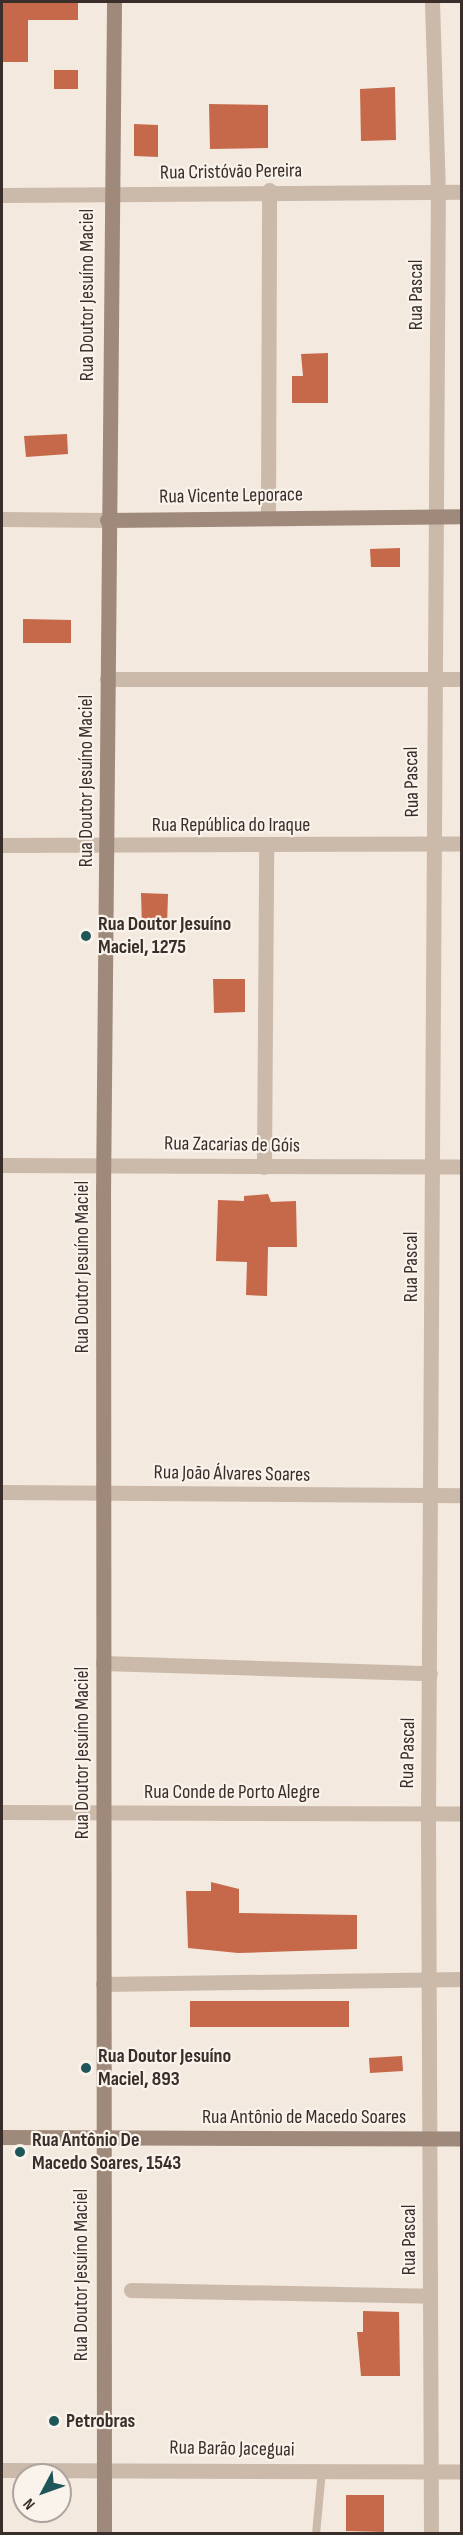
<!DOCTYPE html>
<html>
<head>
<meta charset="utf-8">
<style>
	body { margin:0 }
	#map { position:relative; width:463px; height:2535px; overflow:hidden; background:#f3e9de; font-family:"Sofia Sans Condensed",sans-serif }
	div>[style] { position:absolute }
	.building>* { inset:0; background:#c5694a }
	.lane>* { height:8px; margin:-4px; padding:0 4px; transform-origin:4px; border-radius:4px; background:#cbbaaa }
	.street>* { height:15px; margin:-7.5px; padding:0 7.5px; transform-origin:7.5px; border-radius:7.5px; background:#cbbaaa }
	.secondary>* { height:15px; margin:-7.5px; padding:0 7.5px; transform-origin:7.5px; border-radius:7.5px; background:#9f897b }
	.dots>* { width:16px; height:16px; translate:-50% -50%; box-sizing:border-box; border:3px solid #faf3eb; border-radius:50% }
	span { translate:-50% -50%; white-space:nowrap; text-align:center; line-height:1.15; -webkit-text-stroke:4.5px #faf3eb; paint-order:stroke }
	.street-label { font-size:20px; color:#392e2a }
	.poi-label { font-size:20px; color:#392e2a; font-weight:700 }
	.left { translate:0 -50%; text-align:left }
	.frame { position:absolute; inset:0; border:3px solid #392e2a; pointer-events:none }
	.north { position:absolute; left:12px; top:2463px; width:60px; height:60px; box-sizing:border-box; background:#faf3eb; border:2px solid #ada49e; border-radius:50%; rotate:229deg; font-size:16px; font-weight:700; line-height:24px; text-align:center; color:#392e2a }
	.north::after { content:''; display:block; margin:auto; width:21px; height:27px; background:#1f565a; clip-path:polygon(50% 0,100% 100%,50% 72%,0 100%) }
</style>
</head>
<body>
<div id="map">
	<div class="building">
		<div style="clip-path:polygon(2px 2px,78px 2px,78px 20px,28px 20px,28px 62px,2px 62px)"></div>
		<div style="clip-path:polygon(54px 70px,78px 70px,78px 89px,54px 89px)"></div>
		<div style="clip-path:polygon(395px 87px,396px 140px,361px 141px,360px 89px)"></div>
		<div style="clip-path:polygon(209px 104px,268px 105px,268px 148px,210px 149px)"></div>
		<div style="clip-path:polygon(134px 124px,158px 125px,158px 157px,134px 156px)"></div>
		<div style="clip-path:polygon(328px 353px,328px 403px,292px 403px,292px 376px,303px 376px,301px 354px)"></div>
		<div style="clip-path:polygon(67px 434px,68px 454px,26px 457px,24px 436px)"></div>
		<div style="clip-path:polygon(400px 548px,400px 567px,371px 567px,370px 549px)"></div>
		<div style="clip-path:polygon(23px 619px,71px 620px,71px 643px,23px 643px)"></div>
		<div style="clip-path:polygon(141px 893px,168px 894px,167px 927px,142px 927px)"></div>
		<div style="clip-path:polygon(213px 979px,245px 979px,245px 1012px,214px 1013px)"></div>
		<div style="clip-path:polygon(268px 1194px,271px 1202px,296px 1201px,297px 1247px,268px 1247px,267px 1296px,246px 1295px,247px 1262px,216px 1261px,218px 1200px,244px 1201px,244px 1196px)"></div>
		<div style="clip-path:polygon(211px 1882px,239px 1889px,239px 1913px,357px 1915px,357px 1949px,238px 1953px,188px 1948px,186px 1891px,211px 1891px)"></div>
		<div style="clip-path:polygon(190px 2001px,349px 2001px,349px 2027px,190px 2027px)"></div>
		<div style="clip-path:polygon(402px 2056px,403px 2071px,370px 2073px,369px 2058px)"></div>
		<div style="clip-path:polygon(363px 2311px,399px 2312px,400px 2376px,361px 2376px,357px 2332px,363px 2332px)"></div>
		<div style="clip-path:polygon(346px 2495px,384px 2495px,384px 2532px,346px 2531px)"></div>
	</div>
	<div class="lane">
		<div style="left:316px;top:2534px;width:63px;rotate:-84.6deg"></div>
	</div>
	<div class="street">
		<div style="left:2px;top:195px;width:460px;rotate:-0.4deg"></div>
		<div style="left:268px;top:516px;width:326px;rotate:-89.8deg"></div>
		<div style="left:2px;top:519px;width:105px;rotate:0.5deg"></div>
		<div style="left:107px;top:679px;width:355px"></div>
		<div style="left:2px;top:845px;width:460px;rotate:-0.2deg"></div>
		<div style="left:2px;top:1165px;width:460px;rotate:0.2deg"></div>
		<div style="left:264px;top:1167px;width:321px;rotate:-89.6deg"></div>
		<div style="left:2px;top:1492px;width:460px;rotate:0.4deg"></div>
		<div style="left:103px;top:1663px;width:327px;rotate:1.8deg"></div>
		<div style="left:2px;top:1812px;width:460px;rotate:0.2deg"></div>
		<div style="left:103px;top:1984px;width:359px;rotate:-0.8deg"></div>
		<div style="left:131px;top:2290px;width:299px;rotate:1.1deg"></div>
		<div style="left:2px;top:2470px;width:460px;rotate:0.2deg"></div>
		<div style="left:431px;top:2534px;width:720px;rotate:-90.24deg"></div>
		<div style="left:428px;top:1814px;width:1621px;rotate:-89.65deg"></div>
		<div style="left:438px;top:193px;width:191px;rotate:-91.8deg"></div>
	</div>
	<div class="secondary">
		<div style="left:107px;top:520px;width:355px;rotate:-0.6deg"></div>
		<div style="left:2px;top:2137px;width:460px;rotate:0.2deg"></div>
		<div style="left:104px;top:2534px;width:1339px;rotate:-90.04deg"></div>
		<div style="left:103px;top:1195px;width:1193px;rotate:-89.47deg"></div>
	</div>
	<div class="dots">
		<div style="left:86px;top:936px;background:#1f565a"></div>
		<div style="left:86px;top:2068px;background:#1f565a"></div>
		<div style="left:20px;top:2152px;background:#1f565a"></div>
		<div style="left:54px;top:2421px;background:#1f565a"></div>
	</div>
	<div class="street-label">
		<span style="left:231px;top:172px;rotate:-1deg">Rua Cristóvão Pereira</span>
		<span style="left:87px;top:295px;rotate:-90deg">Rua Doutor Jesuíno Maciel</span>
		<span style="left:416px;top:295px;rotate:-90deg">Rua Pascal</span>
		<span style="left:231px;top:496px;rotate:-1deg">Rua Vicente Leporace</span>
		<span style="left:86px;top:781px;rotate:-90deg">Rua Doutor Jesuíno Maciel</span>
		<span style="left:412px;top:782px;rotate:-91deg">Rua Pascal</span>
		<span style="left:231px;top:825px">Rua República do Iraque</span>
		<span style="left:232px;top:1145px;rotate:1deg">Rua Zacarias de Góis</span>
		<span style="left:82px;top:1267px;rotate:-90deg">Rua Doutor Jesuíno Maciel</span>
		<span style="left:411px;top:1267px;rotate:-90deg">Rua Pascal</span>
		<span style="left:232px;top:1474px;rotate:1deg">Rua João Álvares Soares</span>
		<span style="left:82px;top:1753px;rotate:-90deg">Rua Doutor Jesuíno Maciel</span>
		<span style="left:408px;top:1753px;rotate:-89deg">Rua Pascal</span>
		<span style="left:232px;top:1792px">Rua Conde de Porto Alegre</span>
		<span style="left:304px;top:2117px">Rua Antônio de Macedo Soares</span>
		<span style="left:409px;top:2240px;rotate:-90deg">Rua Pascal</span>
		<span style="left:81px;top:2275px;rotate:-90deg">Rua Doutor Jesuíno Maciel</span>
		<span style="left:232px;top:2449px;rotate:1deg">Rua Barão Jaceguai</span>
	</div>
	<div class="poi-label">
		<span class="left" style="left:98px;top:936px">Rua Doutor Jesuíno<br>Maciel, 1275</span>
		<span class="left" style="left:98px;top:2068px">Rua Doutor Jesuíno<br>Maciel, 893</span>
		<span class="left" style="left:32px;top:2152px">Rua Antônio De<br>Macedo Soares, 1543</span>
		<span class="left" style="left:66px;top:2421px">Petrobras</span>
	</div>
	<div class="frame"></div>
	<div class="north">N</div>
</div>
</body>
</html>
